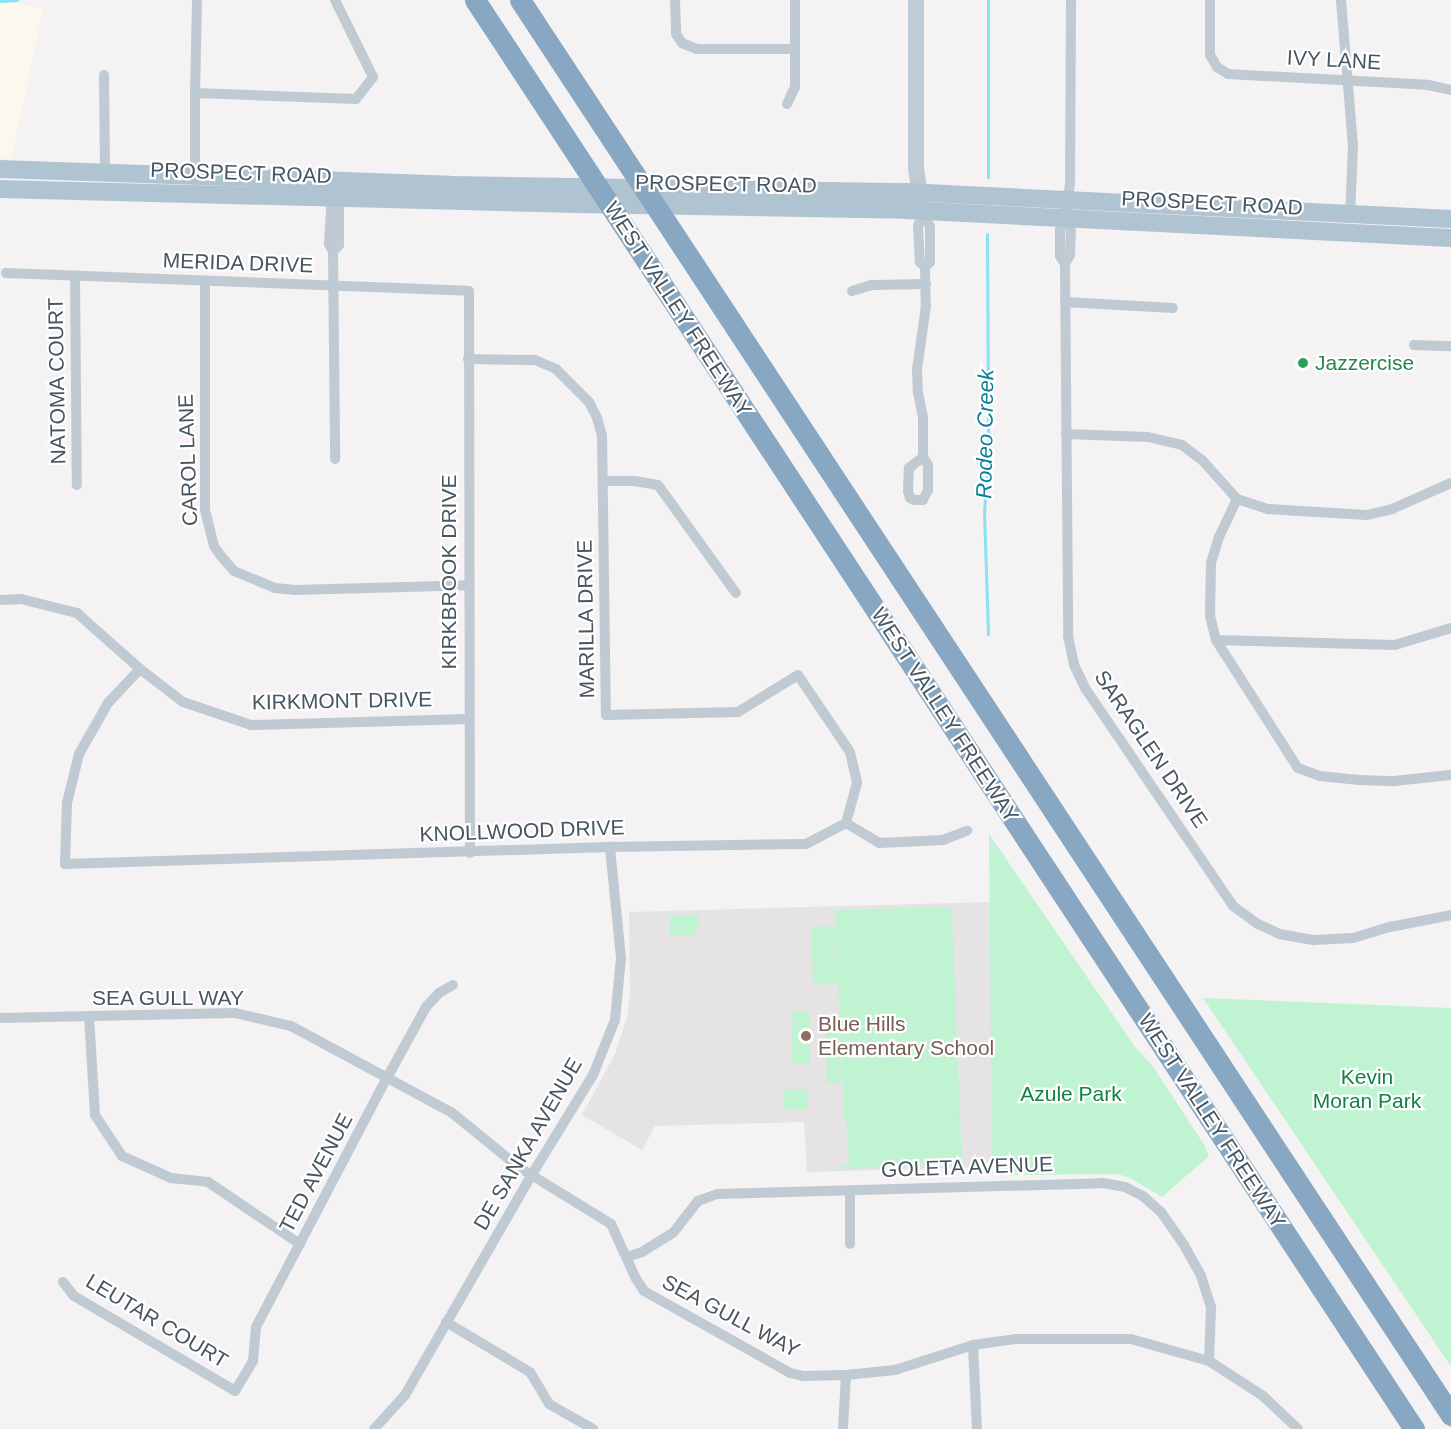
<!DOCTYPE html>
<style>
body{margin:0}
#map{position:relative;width:1451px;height:1429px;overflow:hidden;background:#f4f2f2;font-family:Arial,sans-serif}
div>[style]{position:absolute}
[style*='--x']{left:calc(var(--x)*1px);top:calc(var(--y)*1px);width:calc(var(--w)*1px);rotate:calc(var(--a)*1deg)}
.commercial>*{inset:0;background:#fdf8ed;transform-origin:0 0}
.education>*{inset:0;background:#e5e3e4}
.green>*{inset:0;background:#bff3d1;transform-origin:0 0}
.stream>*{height:3px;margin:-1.5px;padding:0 1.5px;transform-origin:1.5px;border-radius:1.5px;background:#8ae1f2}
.street>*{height:10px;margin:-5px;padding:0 5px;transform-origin:5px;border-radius:5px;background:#bfcad2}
.secondary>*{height:16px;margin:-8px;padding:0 8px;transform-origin:8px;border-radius:8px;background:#bfcbd6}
.primary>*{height:18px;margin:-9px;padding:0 9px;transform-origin:9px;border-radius:9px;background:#b0c3d1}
.highway>*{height:21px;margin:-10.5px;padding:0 10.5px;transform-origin:10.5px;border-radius:10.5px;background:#87a7c2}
.dots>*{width:16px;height:16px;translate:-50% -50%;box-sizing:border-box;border:3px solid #fff;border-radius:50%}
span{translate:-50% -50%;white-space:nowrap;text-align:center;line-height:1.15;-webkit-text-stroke:4.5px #fff;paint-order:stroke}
.street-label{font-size:21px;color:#485661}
.leisure-label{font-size:21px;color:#27864d}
.left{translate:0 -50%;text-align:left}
.education-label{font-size:21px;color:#785e54}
.park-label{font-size:21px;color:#128345}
.water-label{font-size:22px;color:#077f97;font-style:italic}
</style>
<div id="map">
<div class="commercial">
<div style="left:0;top:0;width:44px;height:153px;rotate:12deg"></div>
</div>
<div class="education">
<div style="clip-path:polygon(991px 902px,992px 1167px,807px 1172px,804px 1122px,655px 1126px,642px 1150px,582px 1115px,615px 1054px,627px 1018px,630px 993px,629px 912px)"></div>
</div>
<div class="green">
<div style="clip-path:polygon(989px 834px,1135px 1047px,1152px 1065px,1205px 1146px,1209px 1156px,1162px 1197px,1129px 1177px,1116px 1174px,1013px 1175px,992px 1167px)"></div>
<div style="clip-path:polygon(946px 907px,952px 911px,962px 1164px,839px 1169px,839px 1165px,849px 1165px,846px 1117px,844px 1117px,835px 910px)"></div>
<div style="clip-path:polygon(698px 915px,699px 928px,695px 929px,695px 935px,670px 936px,670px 916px)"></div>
<div style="left:835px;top:926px;width:58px;height:24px;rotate:88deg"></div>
<div style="clip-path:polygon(1203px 998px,1451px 1008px,1451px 1366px,1444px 1356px)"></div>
<div style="left:792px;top:1012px;width:18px;height:51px"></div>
<div style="left:825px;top:1023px;width:14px;height:29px"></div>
<div style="left:840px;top:1054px;width:29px;height:14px;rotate:88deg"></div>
<div style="left:808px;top:1089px;width:21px;height:24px;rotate:90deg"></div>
</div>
<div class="stream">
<div style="--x:0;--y:1;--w:17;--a:-3"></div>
<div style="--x:988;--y:177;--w:177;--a:-90"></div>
<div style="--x:987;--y:234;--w:220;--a:89.7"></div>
<div style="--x:988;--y:454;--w:58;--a:93.9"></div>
<div style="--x:984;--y:512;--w:122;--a:88.1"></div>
</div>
<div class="street">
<div style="--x:197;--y:0;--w:93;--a:91.2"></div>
<div style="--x:195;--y:93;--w:161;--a:2.1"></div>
<div style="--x:356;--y:99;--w:28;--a:-52"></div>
<div style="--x:373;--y:77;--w:86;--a:-116.3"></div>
<div style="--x:675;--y:0;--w:34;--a:88"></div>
<div style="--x:676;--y:34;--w:11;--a:56"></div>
<div style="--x:682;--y:43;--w:16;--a:22"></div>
<div style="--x:697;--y:49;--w:98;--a:0"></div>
<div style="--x:1071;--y:0;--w:182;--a:90.3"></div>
<div style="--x:1070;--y:182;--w:36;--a:96"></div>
<div style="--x:1066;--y:218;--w:13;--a:117"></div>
<div style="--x:1060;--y:230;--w:26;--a:90"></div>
<div style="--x:1060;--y:256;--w:9;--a:58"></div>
<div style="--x:1065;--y:264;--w:372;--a:89.5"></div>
<div style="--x:1068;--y:636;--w:30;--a:78"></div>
<div style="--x:1074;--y:665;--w:25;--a:64"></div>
<div style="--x:1085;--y:688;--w:263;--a:55.8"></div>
<div style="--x:1233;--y:906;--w:31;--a:36"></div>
<div style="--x:1258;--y:924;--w:23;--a:25"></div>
<div style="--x:1279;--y:934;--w:36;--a:10"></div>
<div style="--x:1314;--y:940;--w:39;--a:-3"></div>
<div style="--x:1353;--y:938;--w:39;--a:-17"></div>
<div style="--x:1390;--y:927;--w:62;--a:-11.1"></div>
<div style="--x:1210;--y:0;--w:55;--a:90"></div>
<div style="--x:1210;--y:55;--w:14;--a:60"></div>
<div style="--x:1217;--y:67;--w:13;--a:32"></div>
<div style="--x:1228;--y:74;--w:200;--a:3.1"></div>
<div style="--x:1428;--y:85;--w:24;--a:12"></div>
<div style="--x:1341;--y:0;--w:145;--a:85.3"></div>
<div style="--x:1353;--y:145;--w:73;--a:92.4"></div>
<div style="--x:104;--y:75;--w:97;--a:89.4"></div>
<div style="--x:787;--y:104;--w:19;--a:-65"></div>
<div style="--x:795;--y:87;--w:87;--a:-90"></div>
<div style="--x:195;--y:180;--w:87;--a:-90"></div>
<div style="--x:332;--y:193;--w:51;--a:93.4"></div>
<div style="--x:329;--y:244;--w:9;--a:63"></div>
<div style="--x:333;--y:252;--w:207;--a:89.4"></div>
<div style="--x:923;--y:211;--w:16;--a:108"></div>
<div style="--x:918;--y:226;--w:36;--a:87"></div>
<div style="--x:920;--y:262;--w:7;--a:45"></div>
<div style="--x:925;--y:267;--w:39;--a:89"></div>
<div style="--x:926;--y:306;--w:64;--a:98.1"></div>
<div style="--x:917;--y:369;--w:23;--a:88"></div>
<div style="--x:918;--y:392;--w:25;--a:79"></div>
<div style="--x:923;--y:417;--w:40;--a:90"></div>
<div style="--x:923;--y:457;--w:9;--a:58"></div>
<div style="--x:928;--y:465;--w:25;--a:90"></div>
<div style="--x:928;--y:490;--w:11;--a:117"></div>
<div style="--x:923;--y:500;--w:8;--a:180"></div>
<div style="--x:915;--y:500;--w:5;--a:-158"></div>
<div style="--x:910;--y:498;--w:7;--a:-106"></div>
<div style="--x:908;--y:491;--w:23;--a:-88"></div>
<div style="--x:909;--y:468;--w:18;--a:-38"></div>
<div style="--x:923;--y:211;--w:17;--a:66"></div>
<div style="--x:930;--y:227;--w:35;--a:90"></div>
<div style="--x:930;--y:262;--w:7;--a:135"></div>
<div style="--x:333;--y:252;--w:9;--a:-49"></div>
<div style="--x:339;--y:245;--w:51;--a:-90"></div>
<div style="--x:1065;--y:264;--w:10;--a:-61"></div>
<div style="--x:1070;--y:255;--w:24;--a:-88"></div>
<div style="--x:1071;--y:231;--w:14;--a:-111"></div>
<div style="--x:6;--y:273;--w:463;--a:2.2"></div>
<div style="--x:469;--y:291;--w:562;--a:89.9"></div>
<div style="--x:75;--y:276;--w:209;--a:89.5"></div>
<div style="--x:205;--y:282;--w:228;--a:90"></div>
<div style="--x:205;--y:510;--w:37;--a:76"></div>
<div style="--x:214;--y:546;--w:12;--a:55"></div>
<div style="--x:221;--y:556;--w:20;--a:49"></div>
<div style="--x:234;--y:571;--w:44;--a:22.5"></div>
<div style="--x:275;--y:588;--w:20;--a:6"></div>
<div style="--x:295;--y:590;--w:174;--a:-1.6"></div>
<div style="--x:852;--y:291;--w:21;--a:-17"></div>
<div style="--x:872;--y:285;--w:54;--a:-1.1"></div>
<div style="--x:1065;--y:302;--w:108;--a:3.2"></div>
<div style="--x:1414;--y:345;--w:37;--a:2"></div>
<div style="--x:468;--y:359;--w:67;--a:0.9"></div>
<div style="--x:535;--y:360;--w:23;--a:23"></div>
<div style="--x:556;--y:369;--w:47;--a:45"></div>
<div style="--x:589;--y:402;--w:18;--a:63"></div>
<div style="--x:597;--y:418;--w:18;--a:74"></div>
<div style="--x:602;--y:435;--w:280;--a:89.2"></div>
<div style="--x:606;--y:715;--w:132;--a:-1.3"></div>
<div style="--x:738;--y:712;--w:70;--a:-31.7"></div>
<div style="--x:798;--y:675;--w:93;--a:56"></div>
<div style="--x:850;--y:752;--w:32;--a:77"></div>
<div style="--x:857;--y:783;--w:41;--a:105.4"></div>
<div style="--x:1066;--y:434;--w:82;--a:2.1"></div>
<div style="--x:1148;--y:437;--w:35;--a:13"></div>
<div style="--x:1182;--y:445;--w:26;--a:37"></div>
<div style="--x:1203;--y:461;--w:51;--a:48.2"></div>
<div style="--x:1237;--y:499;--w:33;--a:18"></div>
<div style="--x:1268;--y:509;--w:99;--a:3.5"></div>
<div style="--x:1367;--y:515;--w:26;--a:-13"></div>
<div style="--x:1392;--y:509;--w:64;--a:-23.8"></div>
<div style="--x:603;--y:481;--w:32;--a:0"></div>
<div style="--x:635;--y:481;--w:23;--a:10"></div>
<div style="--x:658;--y:485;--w:133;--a:54.2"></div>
<div style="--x:1237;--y:499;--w:42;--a:115.3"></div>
<div style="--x:1219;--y:537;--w:27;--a:107"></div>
<div style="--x:1211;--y:563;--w:53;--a:91.1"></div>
<div style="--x:1210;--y:616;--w:25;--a:76"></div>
<div style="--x:1216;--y:640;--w:152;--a:57.4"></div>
<div style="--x:1298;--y:768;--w:23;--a:20"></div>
<div style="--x:1320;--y:776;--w:39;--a:6"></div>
<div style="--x:1359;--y:780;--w:35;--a:2"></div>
<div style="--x:1394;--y:781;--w:57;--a:-6"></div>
<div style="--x:0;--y:600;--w:21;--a:-3"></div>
<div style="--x:21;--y:599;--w:58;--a:14"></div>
<div style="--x:77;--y:613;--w:84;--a:41.6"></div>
<div style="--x:140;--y:669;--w:54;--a:37.5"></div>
<div style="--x:183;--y:702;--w:72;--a:18.7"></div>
<div style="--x:251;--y:725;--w:218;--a:-1.6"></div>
<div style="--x:1216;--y:640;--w:179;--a:1.6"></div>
<div style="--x:1395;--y:645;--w:59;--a:-16.9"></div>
<div style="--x:140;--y:669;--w:47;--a:133.3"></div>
<div style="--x:108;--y:703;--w:59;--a:119.6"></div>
<div style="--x:79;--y:754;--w:50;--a:103.8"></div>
<div style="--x:67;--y:803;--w:61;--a:91.9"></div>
<div style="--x:65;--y:864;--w:545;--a:-1.79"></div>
<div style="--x:610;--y:847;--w:196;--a:-0.9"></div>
<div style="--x:806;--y:844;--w:45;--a:-27.7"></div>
<div style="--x:846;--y:823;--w:39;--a:31"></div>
<div style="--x:879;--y:843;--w:64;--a:-2.7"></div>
<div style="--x:943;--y:840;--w:26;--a:-21"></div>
<div style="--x:89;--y:1016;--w:99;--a:86.5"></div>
<div style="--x:95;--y:1115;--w:49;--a:56.6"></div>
<div style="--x:122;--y:1156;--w:54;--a:24.2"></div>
<div style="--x:171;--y:1178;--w:37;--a:6"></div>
<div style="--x:208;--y:1182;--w:111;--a:34"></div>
<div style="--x:0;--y:1018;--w:235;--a:-1.2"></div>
<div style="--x:235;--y:1013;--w:57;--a:13.1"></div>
<div style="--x:291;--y:1026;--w:182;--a:28.3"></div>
<div style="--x:451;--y:1112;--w:89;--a:39.1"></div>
<div style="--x:520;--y:1168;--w:107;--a:31.6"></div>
<div style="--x:611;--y:1224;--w:58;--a:65.6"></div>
<div style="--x:635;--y:1277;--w:17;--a:57"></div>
<div style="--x:644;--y:1291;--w:167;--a:29.3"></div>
<div style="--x:790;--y:1373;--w:13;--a:13"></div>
<div style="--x:803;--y:1376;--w:43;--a:-1.3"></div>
<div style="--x:846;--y:1375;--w:49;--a:-5.8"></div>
<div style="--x:895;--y:1370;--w:82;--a:-17.8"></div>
<div style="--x:973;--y:1345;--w:42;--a:-8.1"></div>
<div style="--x:1015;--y:1339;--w:116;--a:0"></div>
<div style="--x:1131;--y:1339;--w:81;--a:15.8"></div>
<div style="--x:1209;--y:1361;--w:64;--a:32.9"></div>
<div style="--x:1263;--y:1396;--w:48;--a:43.3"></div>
<div style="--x:850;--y:1244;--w:54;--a:-90"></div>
<div style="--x:627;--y:1257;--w:16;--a:-18"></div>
<div style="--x:642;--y:1252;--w:36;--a:-32"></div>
<div style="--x:673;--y:1233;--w:41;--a:-52"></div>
<div style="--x:698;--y:1201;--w:20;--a:-20"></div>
<div style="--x:717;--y:1194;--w:386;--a:-1.6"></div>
<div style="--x:1103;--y:1183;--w:22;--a:10"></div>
<div style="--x:1125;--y:1187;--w:20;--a:27"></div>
<div style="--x:1143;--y:1196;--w:24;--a:42"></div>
<div style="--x:1161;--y:1212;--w:40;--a:55.1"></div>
<div style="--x:1184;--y:1245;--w:35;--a:61"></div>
<div style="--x:1201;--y:1276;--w:33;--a:72"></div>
<div style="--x:1211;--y:1307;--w:54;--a:92.1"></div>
<div style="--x:63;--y:1282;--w:18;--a:52"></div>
<div style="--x:74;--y:1296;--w:187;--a:30.5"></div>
<div style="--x:235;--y:1391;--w:35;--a:-59"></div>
<div style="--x:253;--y:1361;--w:34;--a:-85"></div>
<div style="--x:256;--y:1327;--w:281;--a:-62.3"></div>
<div style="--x:387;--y:1078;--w:81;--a:-61.2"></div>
<div style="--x:426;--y:1007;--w:19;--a:-47"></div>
<div style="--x:439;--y:993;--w:16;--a:-30"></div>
<div style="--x:446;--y:1322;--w:98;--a:30.8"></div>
<div style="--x:530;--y:1372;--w:37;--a:59"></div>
<div style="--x:549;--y:1404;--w:51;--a:29.6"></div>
<div style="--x:973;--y:1345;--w:84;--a:87.3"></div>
<div style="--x:374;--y:1429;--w:46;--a:-47.6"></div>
<div style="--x:405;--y:1395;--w:253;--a:-60.1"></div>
<div style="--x:531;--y:1176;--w:119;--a:-58.5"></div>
<div style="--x:593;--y:1075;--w:59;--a:-68.2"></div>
<div style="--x:615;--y:1020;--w:62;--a:-84.5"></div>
<div style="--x:621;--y:958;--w:112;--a:-95.7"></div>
<div style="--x:843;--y:1429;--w:54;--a:-86.8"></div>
</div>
<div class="secondary">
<div style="--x:916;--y:0;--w:169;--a:90"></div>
<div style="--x:916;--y:169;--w:37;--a:81"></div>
</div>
<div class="primary">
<div style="--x:0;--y:169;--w:450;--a:2"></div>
<div style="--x:450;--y:185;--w:456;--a:0.9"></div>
<div style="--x:906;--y:192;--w:546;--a:2.84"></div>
<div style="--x:0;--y:189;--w:577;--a:1.49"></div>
<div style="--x:577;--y:204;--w:328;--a:1"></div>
<div style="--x:905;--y:210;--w:547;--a:2.94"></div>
</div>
<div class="highway">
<div style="--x:475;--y:0;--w:1710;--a:56.69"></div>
<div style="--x:520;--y:0;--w:1694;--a:56.66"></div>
</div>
<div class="dots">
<div style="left:1303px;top:363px;background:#2e9e5b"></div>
<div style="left:806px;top:1036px;background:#8d6e63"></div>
</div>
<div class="street-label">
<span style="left:1334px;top:60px;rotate:3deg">IVY LANE</span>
<span style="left:241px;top:173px;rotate:2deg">PROSPECT ROAD</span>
<span style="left:726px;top:184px;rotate:1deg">PROSPECT ROAD</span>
<span style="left:1212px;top:203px;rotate:3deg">PROSPECT ROAD</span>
<span style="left:238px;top:263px;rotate:2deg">MERIDA DRIVE</span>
<span style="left:678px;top:309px;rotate:57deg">WEST VALLEY FREEWAY</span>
<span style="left:57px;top:381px;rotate:-91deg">NATOMA COURT</span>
<span style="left:188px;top:460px;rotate:-92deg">CAROL LANE</span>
<span style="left:449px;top:572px;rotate:-90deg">KIRKBROOK DRIVE</span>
<span style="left:586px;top:619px;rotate:-91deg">MARILLA DRIVE</span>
<span style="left:342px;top:701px;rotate:-1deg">KIRKMONT DRIVE</span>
<span style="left:945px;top:715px;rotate:57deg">WEST VALLEY FREEWAY</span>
<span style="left:1151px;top:749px;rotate:56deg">SARAGLEN DRIVE</span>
<span style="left:522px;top:831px;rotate:-2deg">KNOLLWOOD DRIVE</span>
<span style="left:168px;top:998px">SEA GULL WAY</span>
<span style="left:1212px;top:1121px;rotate:57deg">WEST VALLEY FREEWAY</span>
<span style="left:528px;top:1144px;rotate:-60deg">DE SANKA AVENUE</span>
<span style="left:967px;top:1167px;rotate:-2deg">GOLETA AVENUE</span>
<span style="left:316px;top:1173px;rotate:-62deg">TED AVENUE</span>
<span style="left:731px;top:1316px;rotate:28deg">SEA GULL WAY</span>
<span style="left:157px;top:1321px;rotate:31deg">LEUTAR COURT</span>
</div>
<div class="leisure-label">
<span class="left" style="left:1315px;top:363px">Jazzercise</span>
</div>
<div class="education-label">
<span class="left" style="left:818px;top:1036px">Blue Hills<br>Elementary School</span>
</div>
<div class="park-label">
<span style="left:1367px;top:1089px">Kevin<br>Moran Park</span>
<span style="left:1071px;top:1094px">Azule Park</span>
</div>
<div class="water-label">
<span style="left:985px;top:434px;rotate:-89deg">Rodeo Creek</span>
</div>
</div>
